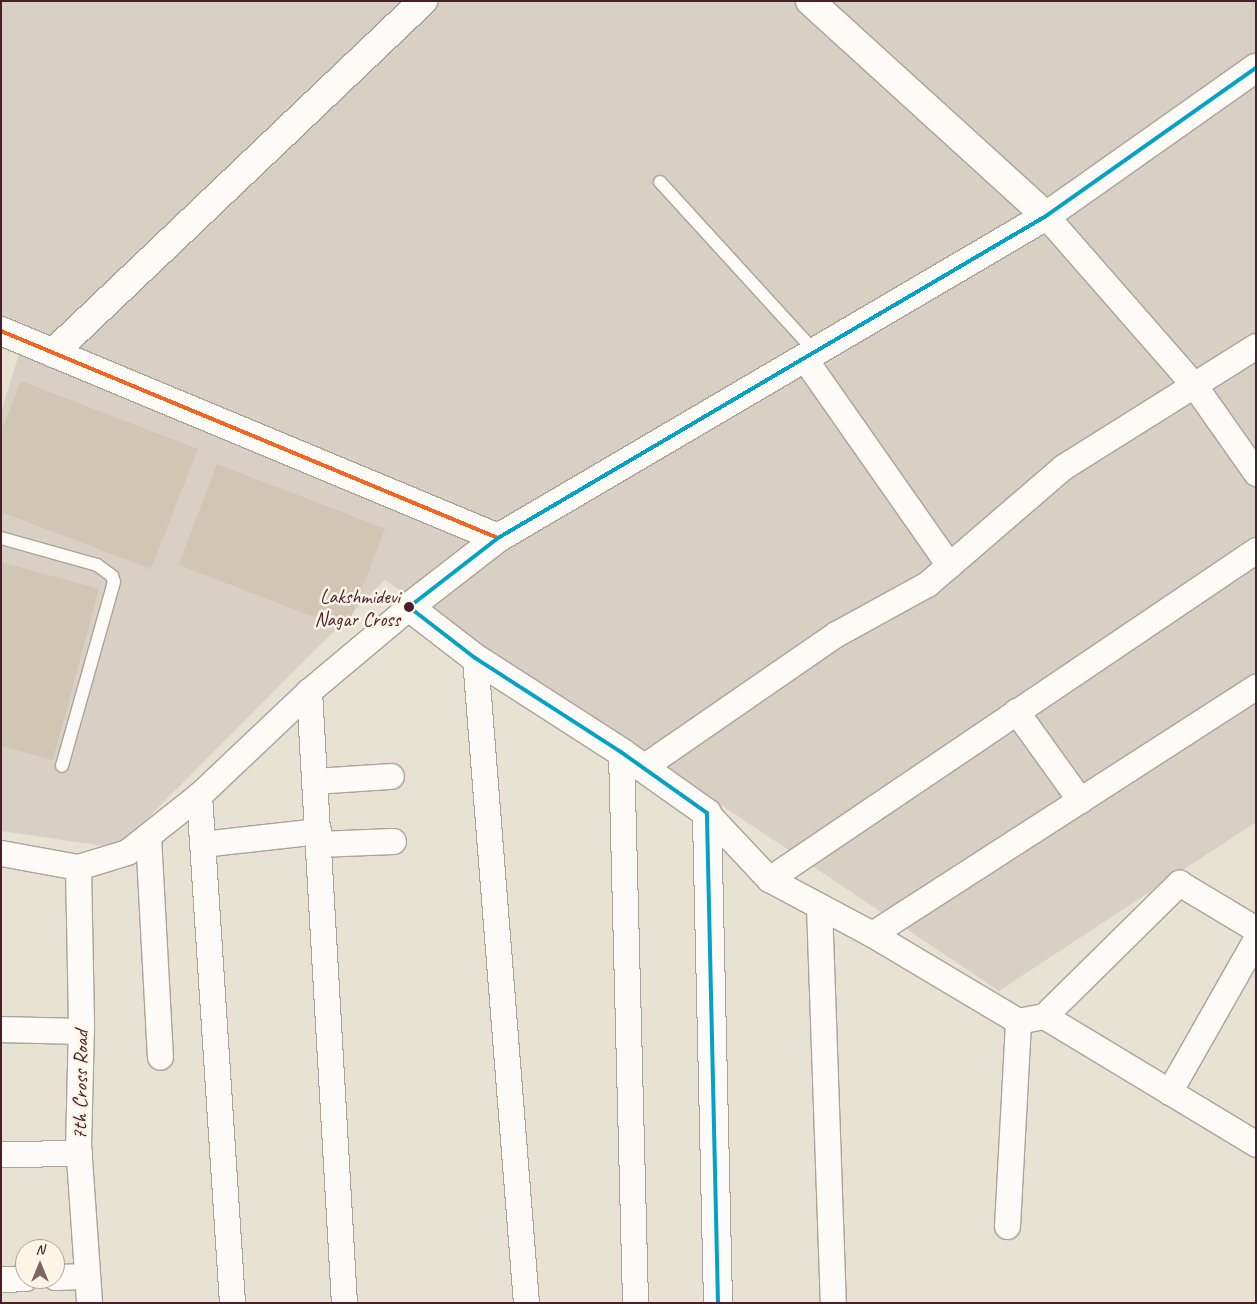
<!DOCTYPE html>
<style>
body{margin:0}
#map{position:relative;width:1257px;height:1304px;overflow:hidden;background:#e8e2d2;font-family:Caveat,sans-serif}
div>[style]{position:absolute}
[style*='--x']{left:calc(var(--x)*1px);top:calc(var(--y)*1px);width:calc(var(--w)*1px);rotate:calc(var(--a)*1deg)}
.industrial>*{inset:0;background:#d9d0c4}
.building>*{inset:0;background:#d1c6b4;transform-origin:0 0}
.roads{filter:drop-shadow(1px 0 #aba29a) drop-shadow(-1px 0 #aba29a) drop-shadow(0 1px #aba29a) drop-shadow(0 -1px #aba29a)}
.service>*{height:12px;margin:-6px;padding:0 6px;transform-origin:6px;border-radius:6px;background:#fcfbf8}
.minor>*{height:25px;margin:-12.5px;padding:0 12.5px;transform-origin:12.5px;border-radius:12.5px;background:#fcfbf8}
.tertiary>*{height:28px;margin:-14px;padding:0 14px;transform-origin:14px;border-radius:14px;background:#fcfbf8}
.bus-1>*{height:4px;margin:-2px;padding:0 2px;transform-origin:2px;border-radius:2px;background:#f26522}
.bus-2>*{height:4px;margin:-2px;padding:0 2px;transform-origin:2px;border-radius:2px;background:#04a2c6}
.dots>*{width:14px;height:14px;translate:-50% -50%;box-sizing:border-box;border:2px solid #fcf5e5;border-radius:50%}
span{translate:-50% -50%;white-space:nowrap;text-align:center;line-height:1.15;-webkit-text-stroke:5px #fcf5e5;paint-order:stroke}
.bus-label{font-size:20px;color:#4a1f2b}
.right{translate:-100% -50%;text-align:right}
.street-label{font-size:21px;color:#4a1f2b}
.frame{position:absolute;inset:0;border:2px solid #4a1f2b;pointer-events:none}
.north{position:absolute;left:15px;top:1239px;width:50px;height:50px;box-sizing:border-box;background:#fcf5e5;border:1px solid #b59f9b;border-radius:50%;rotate:0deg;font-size:14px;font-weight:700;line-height:20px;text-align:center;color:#4a1f2b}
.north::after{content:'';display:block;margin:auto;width:18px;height:22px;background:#816365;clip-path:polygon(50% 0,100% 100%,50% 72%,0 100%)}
</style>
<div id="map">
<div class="industrial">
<div style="clip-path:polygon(1px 1px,1256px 1px,1256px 822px,999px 991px,385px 580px,118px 848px,1px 831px,1px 412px,28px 325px,1px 314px)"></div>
</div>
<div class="building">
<div style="clip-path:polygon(21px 381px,198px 449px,151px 569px,1px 512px,1px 431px)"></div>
<div style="left:217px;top:464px;width:180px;height:108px;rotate:21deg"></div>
<div style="clip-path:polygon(1px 562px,99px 589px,53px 760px,1px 746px)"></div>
</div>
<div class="roads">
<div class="service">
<div style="--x:660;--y:182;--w:230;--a:47.6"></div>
<div style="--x:1;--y:538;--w:100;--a:15.7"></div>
<div style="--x:97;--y:565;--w:19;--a:36"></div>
<div style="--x:112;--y:576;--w:6;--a:72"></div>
<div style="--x:114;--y:582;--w:191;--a:105.8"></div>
</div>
<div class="minor">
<div style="--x:1046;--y:216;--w:225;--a:48.8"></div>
<div style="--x:1194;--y:385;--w:108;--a:54.8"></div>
<div style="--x:804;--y:358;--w:253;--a:55"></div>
<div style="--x:475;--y:658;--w:647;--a:85.48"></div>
<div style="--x:309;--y:691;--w:613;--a:86.73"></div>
<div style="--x:1016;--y:711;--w:110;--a:54.3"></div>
<div style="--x:621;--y:752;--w:551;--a:88.54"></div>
<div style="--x:643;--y:767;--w:234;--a:-34.6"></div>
<div style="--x:836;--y:634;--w:104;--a:-28.8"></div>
<div style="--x:927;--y:584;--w:179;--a:-40.7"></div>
<div style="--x:1063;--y:467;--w:228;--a:-32.1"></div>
<div style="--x:315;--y:781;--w:76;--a:-3.8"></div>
<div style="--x:199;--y:795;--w:509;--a:86.28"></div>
<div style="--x:707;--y:813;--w:91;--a:46.8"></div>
<div style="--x:769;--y:879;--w:117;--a:28.1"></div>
<div style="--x:872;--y:934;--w:170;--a:30.8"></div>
<div style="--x:1018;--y:1021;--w:26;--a:-11"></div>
<div style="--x:1044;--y:1016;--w:248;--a:31.1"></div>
<div style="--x:148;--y:836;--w:221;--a:86.9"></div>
<div style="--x:202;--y:844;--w:117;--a:-6.4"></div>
<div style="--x:318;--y:844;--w:75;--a:-2.3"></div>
<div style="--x:1;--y:853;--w:78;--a:10.3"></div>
<div style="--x:78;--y:867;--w:51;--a:-17"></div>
<div style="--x:127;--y:852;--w:92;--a:-38.4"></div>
<div style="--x:199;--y:795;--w:151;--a:-43.4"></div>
<div style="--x:309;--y:691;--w:131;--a:-40"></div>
<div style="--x:78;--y:867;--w:158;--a:88.9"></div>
<div style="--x:81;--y:1025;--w:119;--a:91.4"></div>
<div style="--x:78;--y:1144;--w:159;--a:86"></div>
<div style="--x:769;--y:879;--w:588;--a:-34.04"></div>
<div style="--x:819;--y:906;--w:397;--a:88"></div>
<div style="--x:872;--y:934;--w:457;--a:-32.8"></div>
<div style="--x:1044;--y:1016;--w:190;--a:-44.6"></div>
<div style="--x:1179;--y:883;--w:90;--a:30.9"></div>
<div style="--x:1;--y:1029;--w:80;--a:1.4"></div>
<div style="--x:1169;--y:1092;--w:176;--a:-60.4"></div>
<div style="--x:1;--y:1154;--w:78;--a:-0.7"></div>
<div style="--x:1007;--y:1226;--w:205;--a:-86.9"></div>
<div style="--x:55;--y:1277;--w:32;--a:-2"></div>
<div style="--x:1;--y:1279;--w:24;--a:-2"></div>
</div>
<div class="tertiary">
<div style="--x:810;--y:1;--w:319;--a:42.3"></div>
<div style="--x:1;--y:331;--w:538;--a:22.61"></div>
<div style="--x:53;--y:353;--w:511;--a:-43.57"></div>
<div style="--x:718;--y:1303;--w:490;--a:-91.3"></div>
<div style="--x:707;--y:813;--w:105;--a:-144.7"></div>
<div style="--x:621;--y:752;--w:174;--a:-147.2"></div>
<div style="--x:475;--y:658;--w:83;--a:-142.3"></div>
<div style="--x:409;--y:607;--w:113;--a:-37.8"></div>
<div style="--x:498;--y:538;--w:636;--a:-30.44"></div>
<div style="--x:1046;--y:216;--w:257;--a:-35.2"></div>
</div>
</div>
<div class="bus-1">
<div style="--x:1;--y:331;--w:538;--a:22.61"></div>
</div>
<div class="bus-2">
<div style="--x:718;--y:1303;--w:490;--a:-91.3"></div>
<div style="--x:707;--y:813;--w:105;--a:-144.7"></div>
<div style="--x:621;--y:752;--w:174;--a:-147.2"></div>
<div style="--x:475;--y:658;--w:83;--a:-142.3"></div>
<div style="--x:409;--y:607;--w:113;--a:-37.8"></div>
<div style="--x:498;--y:538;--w:636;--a:-30.44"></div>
<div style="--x:1046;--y:216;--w:257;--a:-35.2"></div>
</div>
<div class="dots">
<div style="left:409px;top:607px;background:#4a1f2b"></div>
</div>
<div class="bus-label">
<span class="right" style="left:400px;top:608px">Lakshmidevi<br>Nagar Cross</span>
</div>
<div class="street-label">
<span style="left:80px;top:1085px;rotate:-89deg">7th Cross Road</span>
</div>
<div class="frame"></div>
<div class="north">N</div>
</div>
